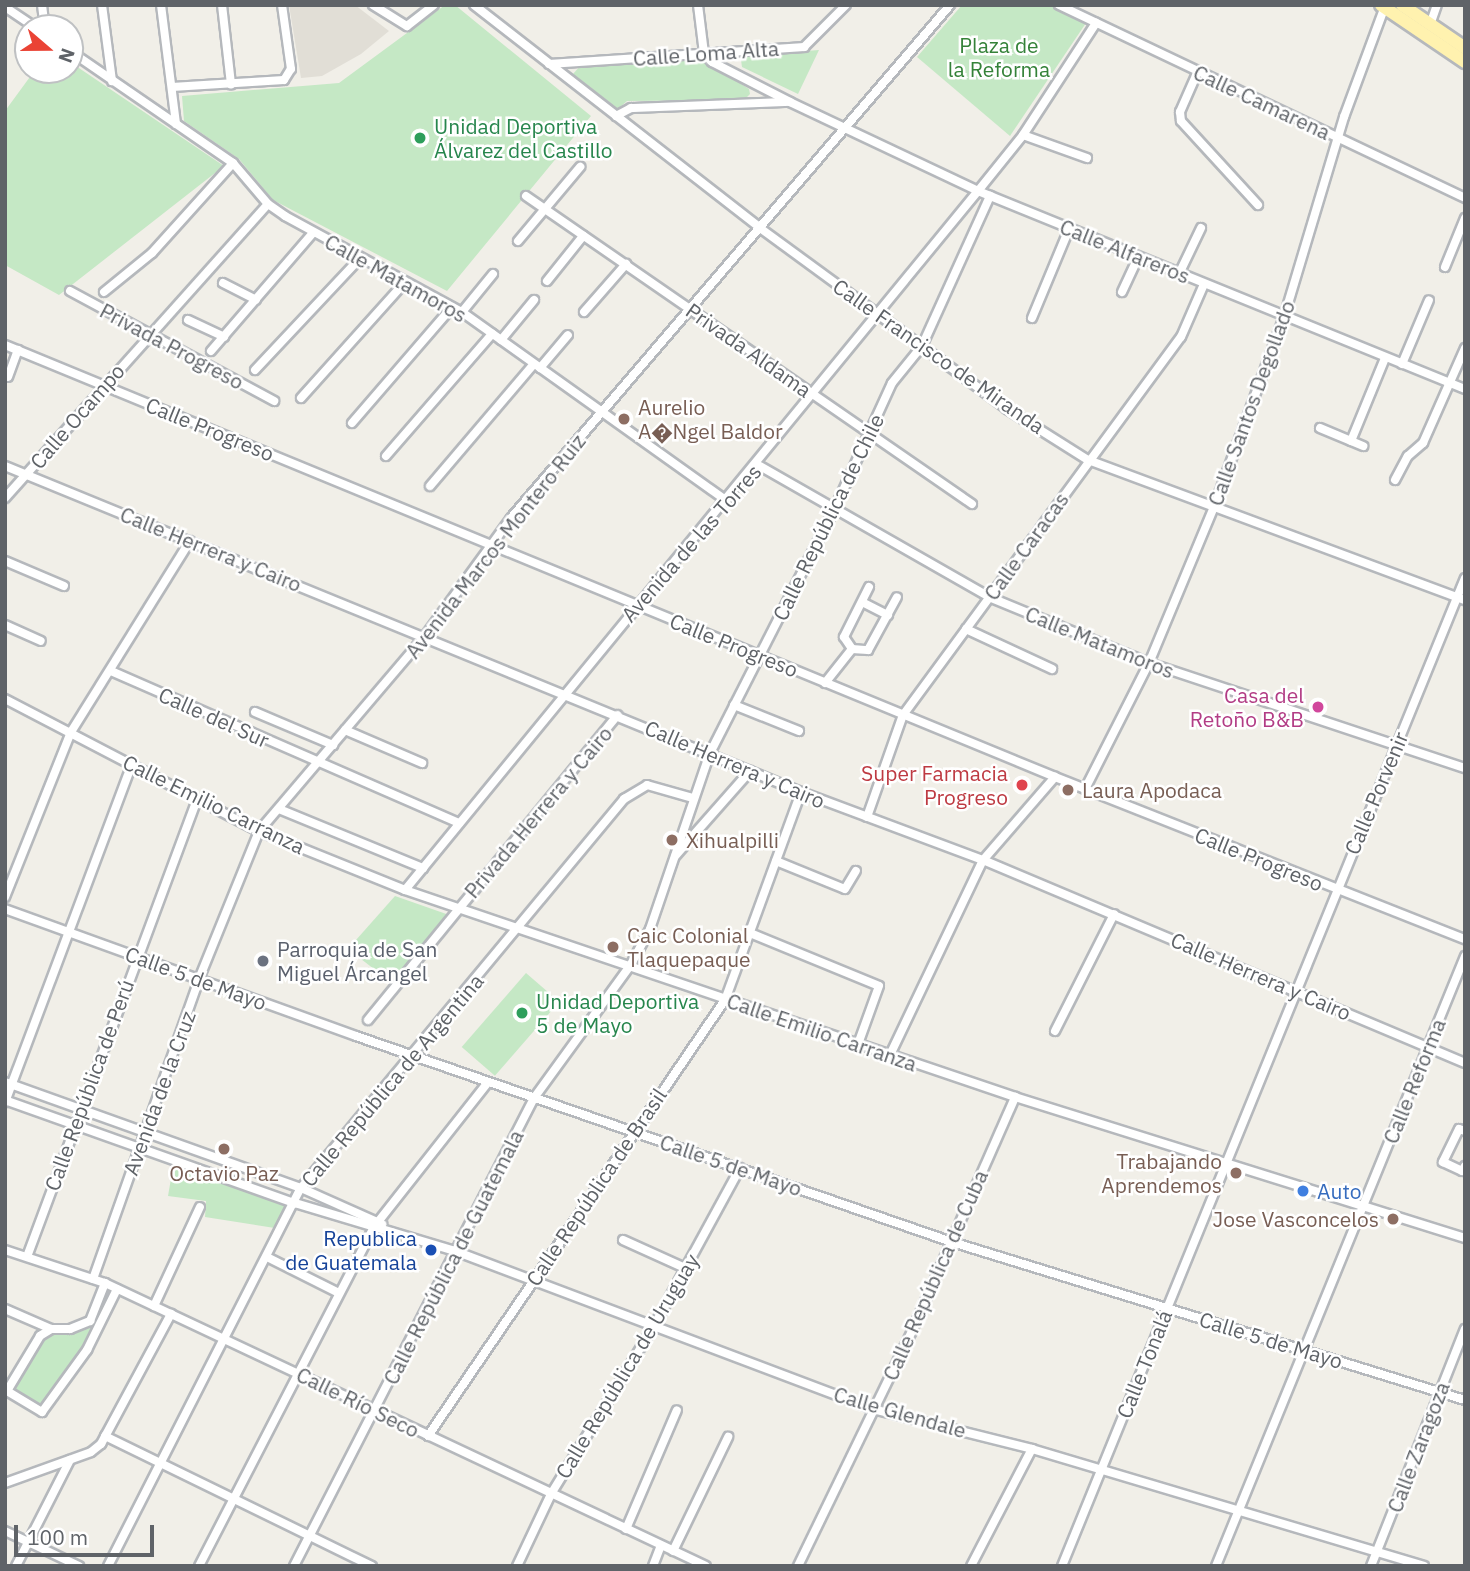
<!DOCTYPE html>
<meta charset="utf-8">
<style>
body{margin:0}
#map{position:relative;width:1470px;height:1571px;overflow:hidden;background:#f1efe8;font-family:"IBM Plex Sans",sans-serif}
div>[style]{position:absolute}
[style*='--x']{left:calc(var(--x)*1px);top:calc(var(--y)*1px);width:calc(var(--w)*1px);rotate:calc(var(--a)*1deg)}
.education>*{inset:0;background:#e1ded6}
.green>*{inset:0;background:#c5e8c5;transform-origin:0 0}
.roads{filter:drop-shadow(2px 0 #b5b8bc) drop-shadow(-2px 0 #b5b8bc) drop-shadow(0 2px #b5b8bc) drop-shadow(0 -2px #b5b8bc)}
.street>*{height:8px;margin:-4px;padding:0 4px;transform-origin:4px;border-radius:4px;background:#fff}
.primary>*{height:12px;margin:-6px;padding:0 6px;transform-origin:6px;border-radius:6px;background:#fff2af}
.dots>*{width:19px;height:19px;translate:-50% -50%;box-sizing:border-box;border:4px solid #fff;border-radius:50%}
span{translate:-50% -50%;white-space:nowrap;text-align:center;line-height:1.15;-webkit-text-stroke:5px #fff;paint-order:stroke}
.park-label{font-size:21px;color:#348238}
.street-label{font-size:21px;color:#5f6368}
.leisure-label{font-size:21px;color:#27864d}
.left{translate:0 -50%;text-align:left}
.education-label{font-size:21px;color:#785e54}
.right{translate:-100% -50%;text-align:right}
.hotel-label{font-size:21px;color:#b23c85}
.health-label{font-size:21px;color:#be3a42}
.worship-label{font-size:21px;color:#5b616d}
.shop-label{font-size:21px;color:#366cbe}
.transit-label{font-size:21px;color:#164399}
.frame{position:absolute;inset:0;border:7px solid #5f6368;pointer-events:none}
.north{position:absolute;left:14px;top:14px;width:70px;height:70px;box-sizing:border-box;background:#fff;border:2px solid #bfc1c3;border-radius:50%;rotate:110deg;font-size:19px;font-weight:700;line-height:28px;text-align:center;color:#5f6368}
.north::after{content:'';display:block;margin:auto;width:24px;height:32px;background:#ea4335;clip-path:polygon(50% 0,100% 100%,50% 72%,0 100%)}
.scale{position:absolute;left:14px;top:1525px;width:140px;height:32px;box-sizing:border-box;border:4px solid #5f6368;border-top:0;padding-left:9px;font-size:21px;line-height:24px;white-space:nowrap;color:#5f6368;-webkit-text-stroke:5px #fff;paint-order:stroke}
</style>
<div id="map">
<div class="education">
<div style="clip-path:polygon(289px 5px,355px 5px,389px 31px,361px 54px,322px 76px,301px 78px)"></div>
</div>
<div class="green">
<div style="clip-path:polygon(445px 5px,455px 5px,591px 116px,447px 291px,273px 200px,239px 159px,184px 121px,182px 96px,339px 83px)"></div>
<div style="clip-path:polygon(962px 5px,1049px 5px,1086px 23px,1010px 136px,917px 57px)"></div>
<div style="clip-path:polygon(819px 50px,798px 94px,742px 67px,741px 60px,745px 56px)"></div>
<div style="clip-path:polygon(701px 58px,749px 89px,750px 94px,744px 100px,627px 101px,618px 109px,573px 74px,581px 65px)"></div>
<div style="clip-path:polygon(70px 62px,224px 166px,59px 295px,5px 265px,5px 111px,35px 70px,70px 70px)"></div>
<div style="clip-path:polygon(395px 896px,452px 916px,396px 986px,348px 949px)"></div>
<div style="left:526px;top:973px;width:44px;height:98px;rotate:41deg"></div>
<div style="clip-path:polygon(174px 1161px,293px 1204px,281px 1229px,205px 1217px,206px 1201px,168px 1196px)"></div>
<div style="clip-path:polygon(108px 1285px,115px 1289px,87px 1350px,47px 1410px,7px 1391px,40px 1336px,51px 1329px,83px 1326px)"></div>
</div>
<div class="roads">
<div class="street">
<div style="--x:42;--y:5;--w:23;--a:83"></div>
<div style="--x:102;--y:5;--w:77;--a:82.5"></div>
<div style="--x:161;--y:5;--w:120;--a:82.8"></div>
<div style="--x:222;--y:5;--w:80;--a:83.5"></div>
<div style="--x:373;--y:5;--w:40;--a:32"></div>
<div style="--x:407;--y:26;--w:34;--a:-38"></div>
<div style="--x:474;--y:5;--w:363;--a:37.9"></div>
<div style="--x:760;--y:228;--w:306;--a:36.2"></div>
<div style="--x:1007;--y:409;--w:96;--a:32.2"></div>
<div style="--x:1088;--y:460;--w:402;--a:20.4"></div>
<div style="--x:698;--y:5;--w:48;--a:82.9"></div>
<div style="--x:704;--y:53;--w:12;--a:48"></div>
<div style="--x:712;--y:62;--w:88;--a:27.1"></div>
<div style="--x:790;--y:102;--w:208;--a:25.3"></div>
<div style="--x:978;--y:191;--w:526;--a:22.13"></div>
<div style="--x:1059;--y:5;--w:450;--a:25.4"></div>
<div style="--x:5;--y:7;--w:37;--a:34"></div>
<div style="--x:1430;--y:25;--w:21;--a:-71"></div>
<div style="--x:70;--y:51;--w:198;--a:34.5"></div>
<div style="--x:233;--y:163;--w:54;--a:49.5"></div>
<div style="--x:268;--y:204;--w:21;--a:35"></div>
<div style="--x:285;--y:216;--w:201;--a:28.5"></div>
<div style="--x:462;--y:312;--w:325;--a:35.5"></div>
<div style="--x:549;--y:64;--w:256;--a:-3.8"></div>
<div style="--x:804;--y:47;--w:59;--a:-45"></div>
<div style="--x:1198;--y:71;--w:45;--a:113.7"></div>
<div style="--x:1180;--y:112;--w:9;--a:84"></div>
<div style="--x:1181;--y:121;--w:114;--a:47.5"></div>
<div style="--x:172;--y:87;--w:112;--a:-3.6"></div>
<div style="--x:284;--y:80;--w:13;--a:-58"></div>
<div style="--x:291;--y:69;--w:65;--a:-98"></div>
<div style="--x:616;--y:116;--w:17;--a:-28"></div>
<div style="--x:631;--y:108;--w:156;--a:-2.2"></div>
<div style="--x:1023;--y:135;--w:68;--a:19.8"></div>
<div style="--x:526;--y:196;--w:542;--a:34.63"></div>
<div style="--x:518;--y:241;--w:97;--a:-50"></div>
<div style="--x:1445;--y:267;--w:53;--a:-67.8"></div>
<div style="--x:1179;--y:274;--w:51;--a:-64.4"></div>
<div style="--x:547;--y:281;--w:58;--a:-51.3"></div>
<div style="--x:223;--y:283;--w:37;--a:27"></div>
<div style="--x:70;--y:291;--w:232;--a:28.3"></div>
<div style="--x:104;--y:292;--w:62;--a:-39.1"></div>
<div style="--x:152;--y:253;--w:121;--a:-48"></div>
<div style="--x:1122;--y:292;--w:38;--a:-65"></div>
<div style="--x:462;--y:312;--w:49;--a:-50.8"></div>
<div style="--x:584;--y:312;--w:64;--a:-48.8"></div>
<div style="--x:1032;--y:318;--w:96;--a:-67.4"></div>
<div style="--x:188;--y:320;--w:40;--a:25"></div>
<div style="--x:501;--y:340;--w:52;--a:-50.5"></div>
<div style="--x:5;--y:345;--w:1135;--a:22.36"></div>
<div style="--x:1055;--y:777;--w:441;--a:21.6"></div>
<div style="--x:211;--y:351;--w:156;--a:-49.2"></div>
<div style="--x:1402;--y:364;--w:69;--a:-67.1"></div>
<div style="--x:540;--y:368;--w:43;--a:-49.7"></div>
<div style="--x:255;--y:370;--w:154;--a:-46.8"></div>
<div style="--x:8;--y:377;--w:29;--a:-70"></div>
<div style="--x:301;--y:398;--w:156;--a:-48.1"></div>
<div style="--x:352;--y:423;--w:153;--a:-49.2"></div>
<div style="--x:1320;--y:428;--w:47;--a:22.7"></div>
<div style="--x:1351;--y:441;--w:90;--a:-67.7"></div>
<div style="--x:386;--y:456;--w:162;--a:-49"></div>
<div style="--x:758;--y:465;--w:266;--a:29.7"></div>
<div style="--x:989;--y:597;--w:173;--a:22.4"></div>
<div style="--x:1149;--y:663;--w:333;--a:18.4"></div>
<div style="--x:5;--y:466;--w:860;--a:22.27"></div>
<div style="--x:801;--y:792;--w:194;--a:20.5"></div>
<div style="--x:983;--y:860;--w:523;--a:22.84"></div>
<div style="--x:1395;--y:480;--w:27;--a:-62"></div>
<div style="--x:1408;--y:456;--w:20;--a:-41"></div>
<div style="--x:1423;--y:443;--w:104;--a:-66.1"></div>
<div style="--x:430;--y:486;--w:160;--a:-49.6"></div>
<div style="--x:5;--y:498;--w:394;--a:-48.2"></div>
<div style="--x:5;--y:561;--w:64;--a:23"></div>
<div style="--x:869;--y:587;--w:56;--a:116.6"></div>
<div style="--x:844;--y:637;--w:14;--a:56"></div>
<div style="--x:852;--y:649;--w:16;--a:4"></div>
<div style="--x:868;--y:650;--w:60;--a:-61.3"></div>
<div style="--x:864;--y:603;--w:27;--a:27"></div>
<div style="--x:5;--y:625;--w:39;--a:24"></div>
<div style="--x:966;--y:629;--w:95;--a:24.9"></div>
<div style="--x:111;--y:671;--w:380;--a:23.6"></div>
<div style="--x:825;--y:683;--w:43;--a:-51.5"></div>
<div style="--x:5;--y:699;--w:286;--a:27.5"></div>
<div style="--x:259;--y:831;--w:157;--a:22"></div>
<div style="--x:405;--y:890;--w:644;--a:18.74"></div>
<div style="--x:1015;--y:1097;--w:472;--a:17.4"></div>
<div style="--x:734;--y:705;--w:70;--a:21.8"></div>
<div style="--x:255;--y:712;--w:85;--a:22.9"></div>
<div style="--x:345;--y:730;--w:84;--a:23.2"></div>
<div style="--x:1085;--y:789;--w:141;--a:-63.1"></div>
<div style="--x:1149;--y:663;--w:169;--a:-67.4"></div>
<div style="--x:1214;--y:507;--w:202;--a:-69.8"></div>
<div style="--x:1284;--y:317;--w:209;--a:-73.3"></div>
<div style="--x:1344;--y:117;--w:118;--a:-69.7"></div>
<div style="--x:279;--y:809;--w:156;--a:22.3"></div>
<div style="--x:867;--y:817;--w:108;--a:-70.6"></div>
<div style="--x:903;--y:715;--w:469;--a:-53.7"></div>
<div style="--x:1181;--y:337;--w:58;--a:-66.5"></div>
<div style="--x:676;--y:855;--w:112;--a:-48.6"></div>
<div style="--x:776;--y:861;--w:74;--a:22.1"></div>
<div style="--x:845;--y:889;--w:21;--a:-59"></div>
<div style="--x:405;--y:890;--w:904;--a:-50.66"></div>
<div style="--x:978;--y:191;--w:72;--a:-51.2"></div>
<div style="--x:1023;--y:135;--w:134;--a:-56.9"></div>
<div style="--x:5;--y:897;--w:178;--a:-68.2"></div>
<div style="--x:71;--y:732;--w:225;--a:-58.1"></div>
<div style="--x:5;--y:909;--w:373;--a:19.9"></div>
<div style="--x:356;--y:1036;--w:631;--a:19.07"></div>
<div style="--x:952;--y:1242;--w:537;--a:17.12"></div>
<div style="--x:750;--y:933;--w:139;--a:22.3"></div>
<div style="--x:879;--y:986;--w:62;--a:109.9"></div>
<div style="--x:368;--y:1020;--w:394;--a:-50.7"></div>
<div style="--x:1055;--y:1031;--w:131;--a:-63.2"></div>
<div style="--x:890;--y:1055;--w:216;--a:-64.5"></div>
<div style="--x:983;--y:860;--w:110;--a:-49.1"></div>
<div style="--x:5;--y:1082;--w:314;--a:19.7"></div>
<div style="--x:301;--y:1188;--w:89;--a:24"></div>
<div style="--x:5;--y:1100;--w:308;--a:19.6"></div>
<div style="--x:295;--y:1203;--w:167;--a:16.7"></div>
<div style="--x:455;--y:1251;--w:447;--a:20.7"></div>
<div style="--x:873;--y:1409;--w:164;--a:14.1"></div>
<div style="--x:1032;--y:1449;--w:409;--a:16.6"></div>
<div style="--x:5;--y:1102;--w:360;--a:-69.4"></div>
<div style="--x:1465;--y:1131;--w:6;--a:-162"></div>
<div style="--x:1459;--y:1129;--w:37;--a:116"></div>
<div style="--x:1443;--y:1162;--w:21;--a:25"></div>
<div style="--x:1462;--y:1171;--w:6;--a:-59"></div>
<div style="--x:623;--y:1240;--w:68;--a:24.3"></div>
<div style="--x:5;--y:1250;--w:105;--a:18.3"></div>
<div style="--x:105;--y:1283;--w:664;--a:25.21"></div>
<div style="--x:28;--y:1254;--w:485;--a:-69.6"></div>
<div style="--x:267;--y:1257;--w:80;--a:26.6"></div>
<div style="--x:93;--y:1279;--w:318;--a:-70.5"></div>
<div style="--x:199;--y:979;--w:160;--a:-67.9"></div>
<div style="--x:259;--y:831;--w:256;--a:-49.6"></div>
<div style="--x:425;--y:636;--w:146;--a:-53.9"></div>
<div style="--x:511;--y:518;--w:675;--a:-49.44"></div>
<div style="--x:154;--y:1306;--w:109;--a:-65.1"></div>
<div style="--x:5;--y:1309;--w:50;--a:23.5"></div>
<div style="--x:51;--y:1329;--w:19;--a:0"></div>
<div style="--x:70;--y:1329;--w:22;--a:-22"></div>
<div style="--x:90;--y:1321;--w:41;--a:-68.5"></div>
<div style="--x:51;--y:1329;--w:13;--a:148"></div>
<div style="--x:40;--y:1336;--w:64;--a:121"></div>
<div style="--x:7;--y:1391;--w:41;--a:31"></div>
<div style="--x:42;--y:1412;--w:77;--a:-54"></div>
<div style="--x:87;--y:1350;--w:68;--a:-63.8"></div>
<div style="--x:105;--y:1436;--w:297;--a:26"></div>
<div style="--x:428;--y:1436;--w:528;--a:-55.74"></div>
<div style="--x:725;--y:1000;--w:221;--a:-69.9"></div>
<div style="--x:5;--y:1483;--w:91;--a:-19.8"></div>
<div style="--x:91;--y:1452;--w:13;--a:-39"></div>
<div style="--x:101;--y:1444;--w:148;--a:-61.7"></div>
<div style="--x:626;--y:1529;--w:129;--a:-66.8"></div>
<div style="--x:5;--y:1531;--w:82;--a:25.3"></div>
<div style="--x:673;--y:1551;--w:127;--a:-64.2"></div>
<div style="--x:16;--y:1566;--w:119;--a:-63"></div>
<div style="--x:108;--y:1566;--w:424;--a:-63"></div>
<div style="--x:301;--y:1188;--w:506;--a:-50.3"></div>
<div style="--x:624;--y:799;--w:27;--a:-31"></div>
<div style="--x:647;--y:785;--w:48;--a:15.8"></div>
<div style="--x:199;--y:1566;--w:382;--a:-62.7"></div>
<div style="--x:374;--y:1227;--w:184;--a:-51.8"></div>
<div style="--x:294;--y:1566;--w:526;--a:-62.85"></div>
<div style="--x:534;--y:1098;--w:163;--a:-54"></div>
<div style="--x:630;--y:966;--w:42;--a:-61.6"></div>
<div style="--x:650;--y:929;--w:186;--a:-71.2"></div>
<div style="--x:710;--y:753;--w:275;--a:-63"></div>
<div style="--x:835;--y:508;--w:137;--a:-65.5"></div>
<div style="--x:892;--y:383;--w:48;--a:-51"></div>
<div style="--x:922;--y:346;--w:165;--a:-65.6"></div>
<div style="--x:517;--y:1566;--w:80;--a:-64.7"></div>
<div style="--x:551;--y:1494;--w:197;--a:-58.5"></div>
<div style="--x:654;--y:1326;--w:180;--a:-61.4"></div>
<div style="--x:653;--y:1566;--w:22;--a:-69"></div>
<div style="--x:798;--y:1566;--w:261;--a:-64.1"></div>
<div style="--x:912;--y:1331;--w:256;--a:-66.2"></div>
<div style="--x:971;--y:1566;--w:132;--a:-62.5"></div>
<div style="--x:1062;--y:1566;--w:1067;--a:-67.81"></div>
<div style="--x:1216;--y:1566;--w:659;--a:-67.79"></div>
<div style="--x:1371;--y:1566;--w:255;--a:-68.4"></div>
</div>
<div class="primary">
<div style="--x:1381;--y:5;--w:102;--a:34.2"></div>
<div style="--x:1402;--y:5;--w:76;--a:34.3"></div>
</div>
</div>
<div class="dots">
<div style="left:420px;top:138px;background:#2e9e5b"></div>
<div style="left:624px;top:419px;background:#8d6e63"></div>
<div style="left:1318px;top:707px;background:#d1479c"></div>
<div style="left:1022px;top:785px;background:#e0444e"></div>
<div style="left:1068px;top:790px;background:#8d6e63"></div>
<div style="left:672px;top:840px;background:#8d6e63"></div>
<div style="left:613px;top:947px;background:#8d6e63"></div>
<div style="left:263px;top:961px;background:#6b7280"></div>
<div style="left:522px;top:1013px;background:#2e9e5b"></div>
<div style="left:224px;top:1149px;background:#8d6e63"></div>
<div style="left:1236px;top:1173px;background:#8d6e63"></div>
<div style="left:1303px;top:1191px;background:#3f7fe0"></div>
<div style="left:1393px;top:1219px;background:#8d6e63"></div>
<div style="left:431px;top:1250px;background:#1a4fb4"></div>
</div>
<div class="park-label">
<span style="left:999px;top:57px">Plaza de<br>la Reforma</span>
</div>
<div class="street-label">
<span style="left:706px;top:53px;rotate:-4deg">Calle Loma Alta</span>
<span style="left:1262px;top:102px;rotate:25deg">Calle Camarena</span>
<span style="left:1125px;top:251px;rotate:22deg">Calle Alfareros</span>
<span style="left:396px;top:278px;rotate:29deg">Calle Matamoros</span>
<span style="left:172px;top:346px;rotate:28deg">Privada Progreso</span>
<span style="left:749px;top:350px;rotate:35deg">Privada Aldama</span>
<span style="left:939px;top:356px;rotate:35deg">Calle Francisco de Miranda</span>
<span style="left:1251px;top:403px;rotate:-70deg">Calle Santos Degollado</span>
<span style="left:77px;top:416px;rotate:-49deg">Calle Ocampo</span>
<span style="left:210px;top:429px;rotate:22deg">Calle Progreso</span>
<span style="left:828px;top:517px;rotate:-64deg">Calle República de Chile</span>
<span style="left:691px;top:543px;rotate:-49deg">Avenida de las Torres</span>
<span style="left:495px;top:546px;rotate:-52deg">Avenida Marcos Montero Ruiz</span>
<span style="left:1026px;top:546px;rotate:-54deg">Calle Caracas</span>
<span style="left:211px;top:549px;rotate:22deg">Calle Herrera y Cairo</span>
<span style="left:1100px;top:642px;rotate:22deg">Calle Matamoros</span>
<span style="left:734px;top:645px;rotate:22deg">Calle Progreso</span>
<span style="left:214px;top:717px;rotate:24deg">Calle del Sur</span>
<span style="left:735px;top:764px;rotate:23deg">Calle Herrera y Cairo</span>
<span style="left:1376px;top:793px;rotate:-67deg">Calle Porvenir</span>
<span style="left:214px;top:804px;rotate:26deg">Calle Emilio Carranza</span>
<span style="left:538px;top:812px;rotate:-50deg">Privada Herrera y Cairo</span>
<span style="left:1259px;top:859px;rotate:22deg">Calle Progreso</span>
<span style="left:1261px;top:976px;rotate:23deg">Calle Herrera y Cairo</span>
<span style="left:196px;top:978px;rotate:20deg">Calle 5 de Mayo</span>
<span style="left:822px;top:1032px;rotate:19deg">Calle Emilio Carranza</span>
<span style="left:392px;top:1080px;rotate:-50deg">Calle República de Argentina</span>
<span style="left:1414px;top:1081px;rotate:-68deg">Calle Reforma</span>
<span style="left:89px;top:1085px;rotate:-70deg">Calle República de Perú</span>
<span style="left:159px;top:1093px;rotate:-70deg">Avenida de la Cruz</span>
<span style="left:731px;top:1165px;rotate:19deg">Calle 5 de Mayo</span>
<span style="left:596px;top:1187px;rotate:-56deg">Calle República de Brasil</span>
<span style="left:453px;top:1257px;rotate:-63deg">Calle República de Guatemala</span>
<span style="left:935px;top:1275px;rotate:-66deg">Calle República de Cuba</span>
<span style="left:1271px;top:1340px;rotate:17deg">Calle 5 de Mayo</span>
<span style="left:1144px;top:1364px;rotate:-68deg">Calle Tonalá</span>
<span style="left:627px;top:1366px;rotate:-59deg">Calle República de Uruguay</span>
<span style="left:358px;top:1402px;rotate:26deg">Calle Río Seco</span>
<span style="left:900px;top:1412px;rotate:16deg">Calle Glendale</span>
<span style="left:1418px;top:1447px;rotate:-69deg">Calle Zaragoza</span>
</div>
<div class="leisure-label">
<span class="left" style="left:434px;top:138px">Unidad Deportiva<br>Álvarez del Castillo</span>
<span class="left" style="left:536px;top:1013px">Unidad Deportiva<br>5 de Mayo</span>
</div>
<div class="education-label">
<span class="left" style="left:638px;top:419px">Aurelio<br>A�Ngel Baldor</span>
<span class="left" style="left:1082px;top:790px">Laura Apodaca</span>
<span class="left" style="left:686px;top:840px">Xihualpilli</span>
<span class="left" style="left:627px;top:947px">Caic Colonial<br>Tlaquepaque</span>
<span class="right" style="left:1222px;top:1173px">Trabajando<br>Aprendemos</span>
<span style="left:224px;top:1173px">Octavio Paz</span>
<span class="right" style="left:1379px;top:1219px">Jose Vasconcelos</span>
</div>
<div class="hotel-label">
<span class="right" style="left:1304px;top:707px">Casa del<br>Retoño B&amp;B</span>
</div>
<div class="health-label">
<span class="right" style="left:1008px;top:785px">Super Farmacia<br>Progreso</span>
</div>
<div class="worship-label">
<span class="left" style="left:277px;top:961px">Parroquia de San<br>Miguel Árcangel</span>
</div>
<div class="shop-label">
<span class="left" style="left:1317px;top:1191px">Auto</span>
</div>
<div class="transit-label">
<span class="right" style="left:417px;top:1250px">Republica<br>de Guatemala</span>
</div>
<div class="frame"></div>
<div class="north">N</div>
<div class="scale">100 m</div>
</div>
